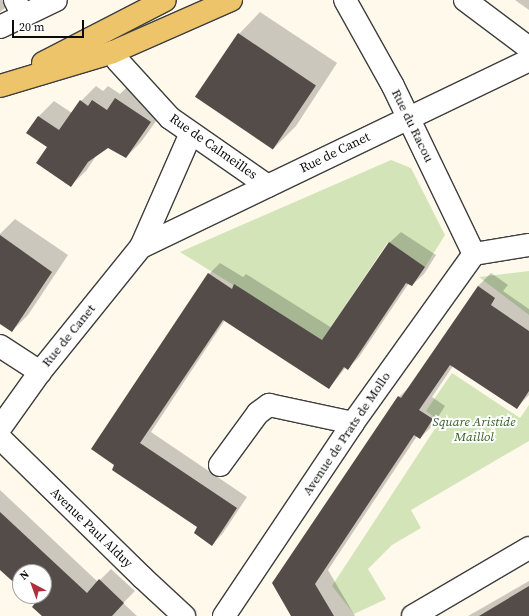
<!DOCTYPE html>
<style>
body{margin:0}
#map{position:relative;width:529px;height:616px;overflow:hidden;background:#fef9eb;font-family:"Source Serif 4",serif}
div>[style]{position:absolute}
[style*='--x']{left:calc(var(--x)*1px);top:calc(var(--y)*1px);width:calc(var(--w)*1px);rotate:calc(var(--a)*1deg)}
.green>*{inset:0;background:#d3e5b8}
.shadow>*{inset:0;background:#0003}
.building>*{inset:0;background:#534c49;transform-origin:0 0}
.roads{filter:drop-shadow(1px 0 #3e3e3e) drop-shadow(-1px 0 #3e3e3e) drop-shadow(0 1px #3e3e3e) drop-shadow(0 -1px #3e3e3e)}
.minor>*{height:22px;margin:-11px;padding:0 11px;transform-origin:11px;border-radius:11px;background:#fff}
.major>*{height:22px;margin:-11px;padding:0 11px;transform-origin:11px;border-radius:11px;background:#eec46b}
span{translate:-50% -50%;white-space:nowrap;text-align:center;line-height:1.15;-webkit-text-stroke:4px #fff;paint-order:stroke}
.street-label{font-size:13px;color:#0b0b0b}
.park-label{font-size:13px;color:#325e21;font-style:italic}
.north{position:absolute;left:12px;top:564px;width:40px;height:40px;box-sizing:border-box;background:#fff;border:1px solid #9d9d9d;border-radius:50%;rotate:319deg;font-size:11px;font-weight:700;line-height:16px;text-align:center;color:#0b0b0b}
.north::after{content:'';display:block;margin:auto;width:14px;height:18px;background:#b02f3f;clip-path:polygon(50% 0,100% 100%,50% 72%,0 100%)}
.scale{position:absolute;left:12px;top:20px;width:72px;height:18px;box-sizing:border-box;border:2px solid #0b0b0b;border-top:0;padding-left:5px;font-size:12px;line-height:14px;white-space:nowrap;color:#0b0b0b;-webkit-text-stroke:3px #fff;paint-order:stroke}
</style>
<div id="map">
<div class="green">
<div style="clip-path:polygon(391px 160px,411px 168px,445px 235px,425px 267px,388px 242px,322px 340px,180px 252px)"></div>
<div style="clip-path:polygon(529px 271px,529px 315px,479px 277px)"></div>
<div style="clip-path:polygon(452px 373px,520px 418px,529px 405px,529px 441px,411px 510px,421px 528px,392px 545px,368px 569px,386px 599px,354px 614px,332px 586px,440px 421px,426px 411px)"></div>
</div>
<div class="shadow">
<div style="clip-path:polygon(0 0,15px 0,0 12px)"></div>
<div style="clip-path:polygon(515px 0,529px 0,529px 10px)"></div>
<div style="clip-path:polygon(260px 12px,337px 63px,296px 126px,274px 148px,239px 34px)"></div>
<div style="clip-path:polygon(131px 83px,166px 107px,141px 142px,126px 157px,108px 147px,96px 156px,86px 171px,70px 186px,48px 147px,28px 132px,39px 116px,54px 101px,72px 113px,81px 101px,96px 86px,103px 91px,108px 86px,120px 94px)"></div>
<div style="clip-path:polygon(15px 219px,68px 255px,28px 315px,12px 331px,0 323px,0 234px)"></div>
<div style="clip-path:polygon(401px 232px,436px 255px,424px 274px,412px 285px,409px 283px,359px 357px,348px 368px,346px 367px,329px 388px,225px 320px,151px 432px,247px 497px,223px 533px,212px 545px,199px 526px,113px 469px,209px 274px,220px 263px,243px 277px,246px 274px,332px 328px,389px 243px)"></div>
<div style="clip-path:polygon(491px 273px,508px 285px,503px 291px,529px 309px,529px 395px,516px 408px,453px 366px,432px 397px,445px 406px,433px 425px,420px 438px,417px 436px,328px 570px,355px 616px,292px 616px,399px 397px,412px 384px,478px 286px)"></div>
<div style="clip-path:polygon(0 490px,98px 582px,111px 569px,135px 591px,123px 603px,137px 616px,44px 616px,37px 603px,29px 596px,44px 596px,44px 572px,20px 572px,20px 587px,0 568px)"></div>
<div style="clip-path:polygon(529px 581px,529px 616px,468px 616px)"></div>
</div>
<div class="building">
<div style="left:238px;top:33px;width:94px;height:77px;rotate:34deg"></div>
<div style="clip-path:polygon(115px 98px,151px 122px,126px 158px,108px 148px,88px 162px,71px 187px,36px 163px,47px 147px,26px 133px,38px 116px,59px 130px,80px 100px,88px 106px,92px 100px,107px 110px)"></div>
<div style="clip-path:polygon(0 235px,52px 272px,12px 332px,0 324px)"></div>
<div style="clip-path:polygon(389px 242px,425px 267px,412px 286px,406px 283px,348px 370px,344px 367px,329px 389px,223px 320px,140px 443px,237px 508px,212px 546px,194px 533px,197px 527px,112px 470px,114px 465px,91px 449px,208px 273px,232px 289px,234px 284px,322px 340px)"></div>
<div style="clip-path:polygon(478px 286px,495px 298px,491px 305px,529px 331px,529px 391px,517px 409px,450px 365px,419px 410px,433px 419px,420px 439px,414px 435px,315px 584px,334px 616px,291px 616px,272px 583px,398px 396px,401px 398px)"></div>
<div style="clip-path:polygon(0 512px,87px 593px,99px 579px,124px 603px,112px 616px,42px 616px,32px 607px,35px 603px,28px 596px,44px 596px,44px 572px,20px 572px,20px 588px,0 570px)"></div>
<div style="clip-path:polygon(529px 586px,529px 616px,479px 616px)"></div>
</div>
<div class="roads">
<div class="minor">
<div style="--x:15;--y:0;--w:18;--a:63"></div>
<div style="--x:345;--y:0;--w:98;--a:60.8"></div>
<div style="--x:393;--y:86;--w:187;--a:64.3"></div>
<div style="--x:465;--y:0;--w:80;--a:36.9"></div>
<div style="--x:0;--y:27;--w:62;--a:-25.7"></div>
<div style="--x:113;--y:52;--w:10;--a:61"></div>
<div style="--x:118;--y:61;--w:77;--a:47.6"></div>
<div style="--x:170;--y:118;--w:119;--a:34.8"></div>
<div style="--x:141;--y:247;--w:124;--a:-66.3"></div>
<div style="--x:474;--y:254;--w:56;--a:-9.3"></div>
<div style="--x:0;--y:346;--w:48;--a:33"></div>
<div style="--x:0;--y:428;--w:69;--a:-54.5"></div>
<div style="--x:40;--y:372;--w:161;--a:-51.1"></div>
<div style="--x:141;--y:247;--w:431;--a:-25.7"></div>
<div style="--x:0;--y:438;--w:200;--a:44.4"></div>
<div style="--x:143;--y:578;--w:56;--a:42.8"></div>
<div style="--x:220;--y:465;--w:64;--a:-53.8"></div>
<div style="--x:258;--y:413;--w:14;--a:-36"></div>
<div style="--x:269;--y:405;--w:86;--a:12.1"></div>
<div style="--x:224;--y:616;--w:232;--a:-56.2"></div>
<div style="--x:353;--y:423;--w:208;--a:-54.4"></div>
<div style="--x:413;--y:616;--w:134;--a:-30.4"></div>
</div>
<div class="major">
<div style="--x:43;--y:63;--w:137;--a:-27.3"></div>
<div style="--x:0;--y:86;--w:118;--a:-16.7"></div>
<div style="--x:113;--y:52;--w:129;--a:-23.8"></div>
</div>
</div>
<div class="street-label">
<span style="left:412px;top:126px;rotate:64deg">Rue du Racou</span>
<span style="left:213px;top:147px;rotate:35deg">Rue de Calmeilles</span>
<span style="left:335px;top:153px;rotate:-26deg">Rue de Canet</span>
<span style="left:69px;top:336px;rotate:-51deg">Rue de Canet</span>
<span style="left:347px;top:434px;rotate:-56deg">Avenue de Prats de Mollo</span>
<span style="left:91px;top:528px;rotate:44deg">Avenue Paul Alduy</span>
</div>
<div class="park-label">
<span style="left:474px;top:430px">Square Aristide<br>Maillol</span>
</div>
<div class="north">N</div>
<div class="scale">20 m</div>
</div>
